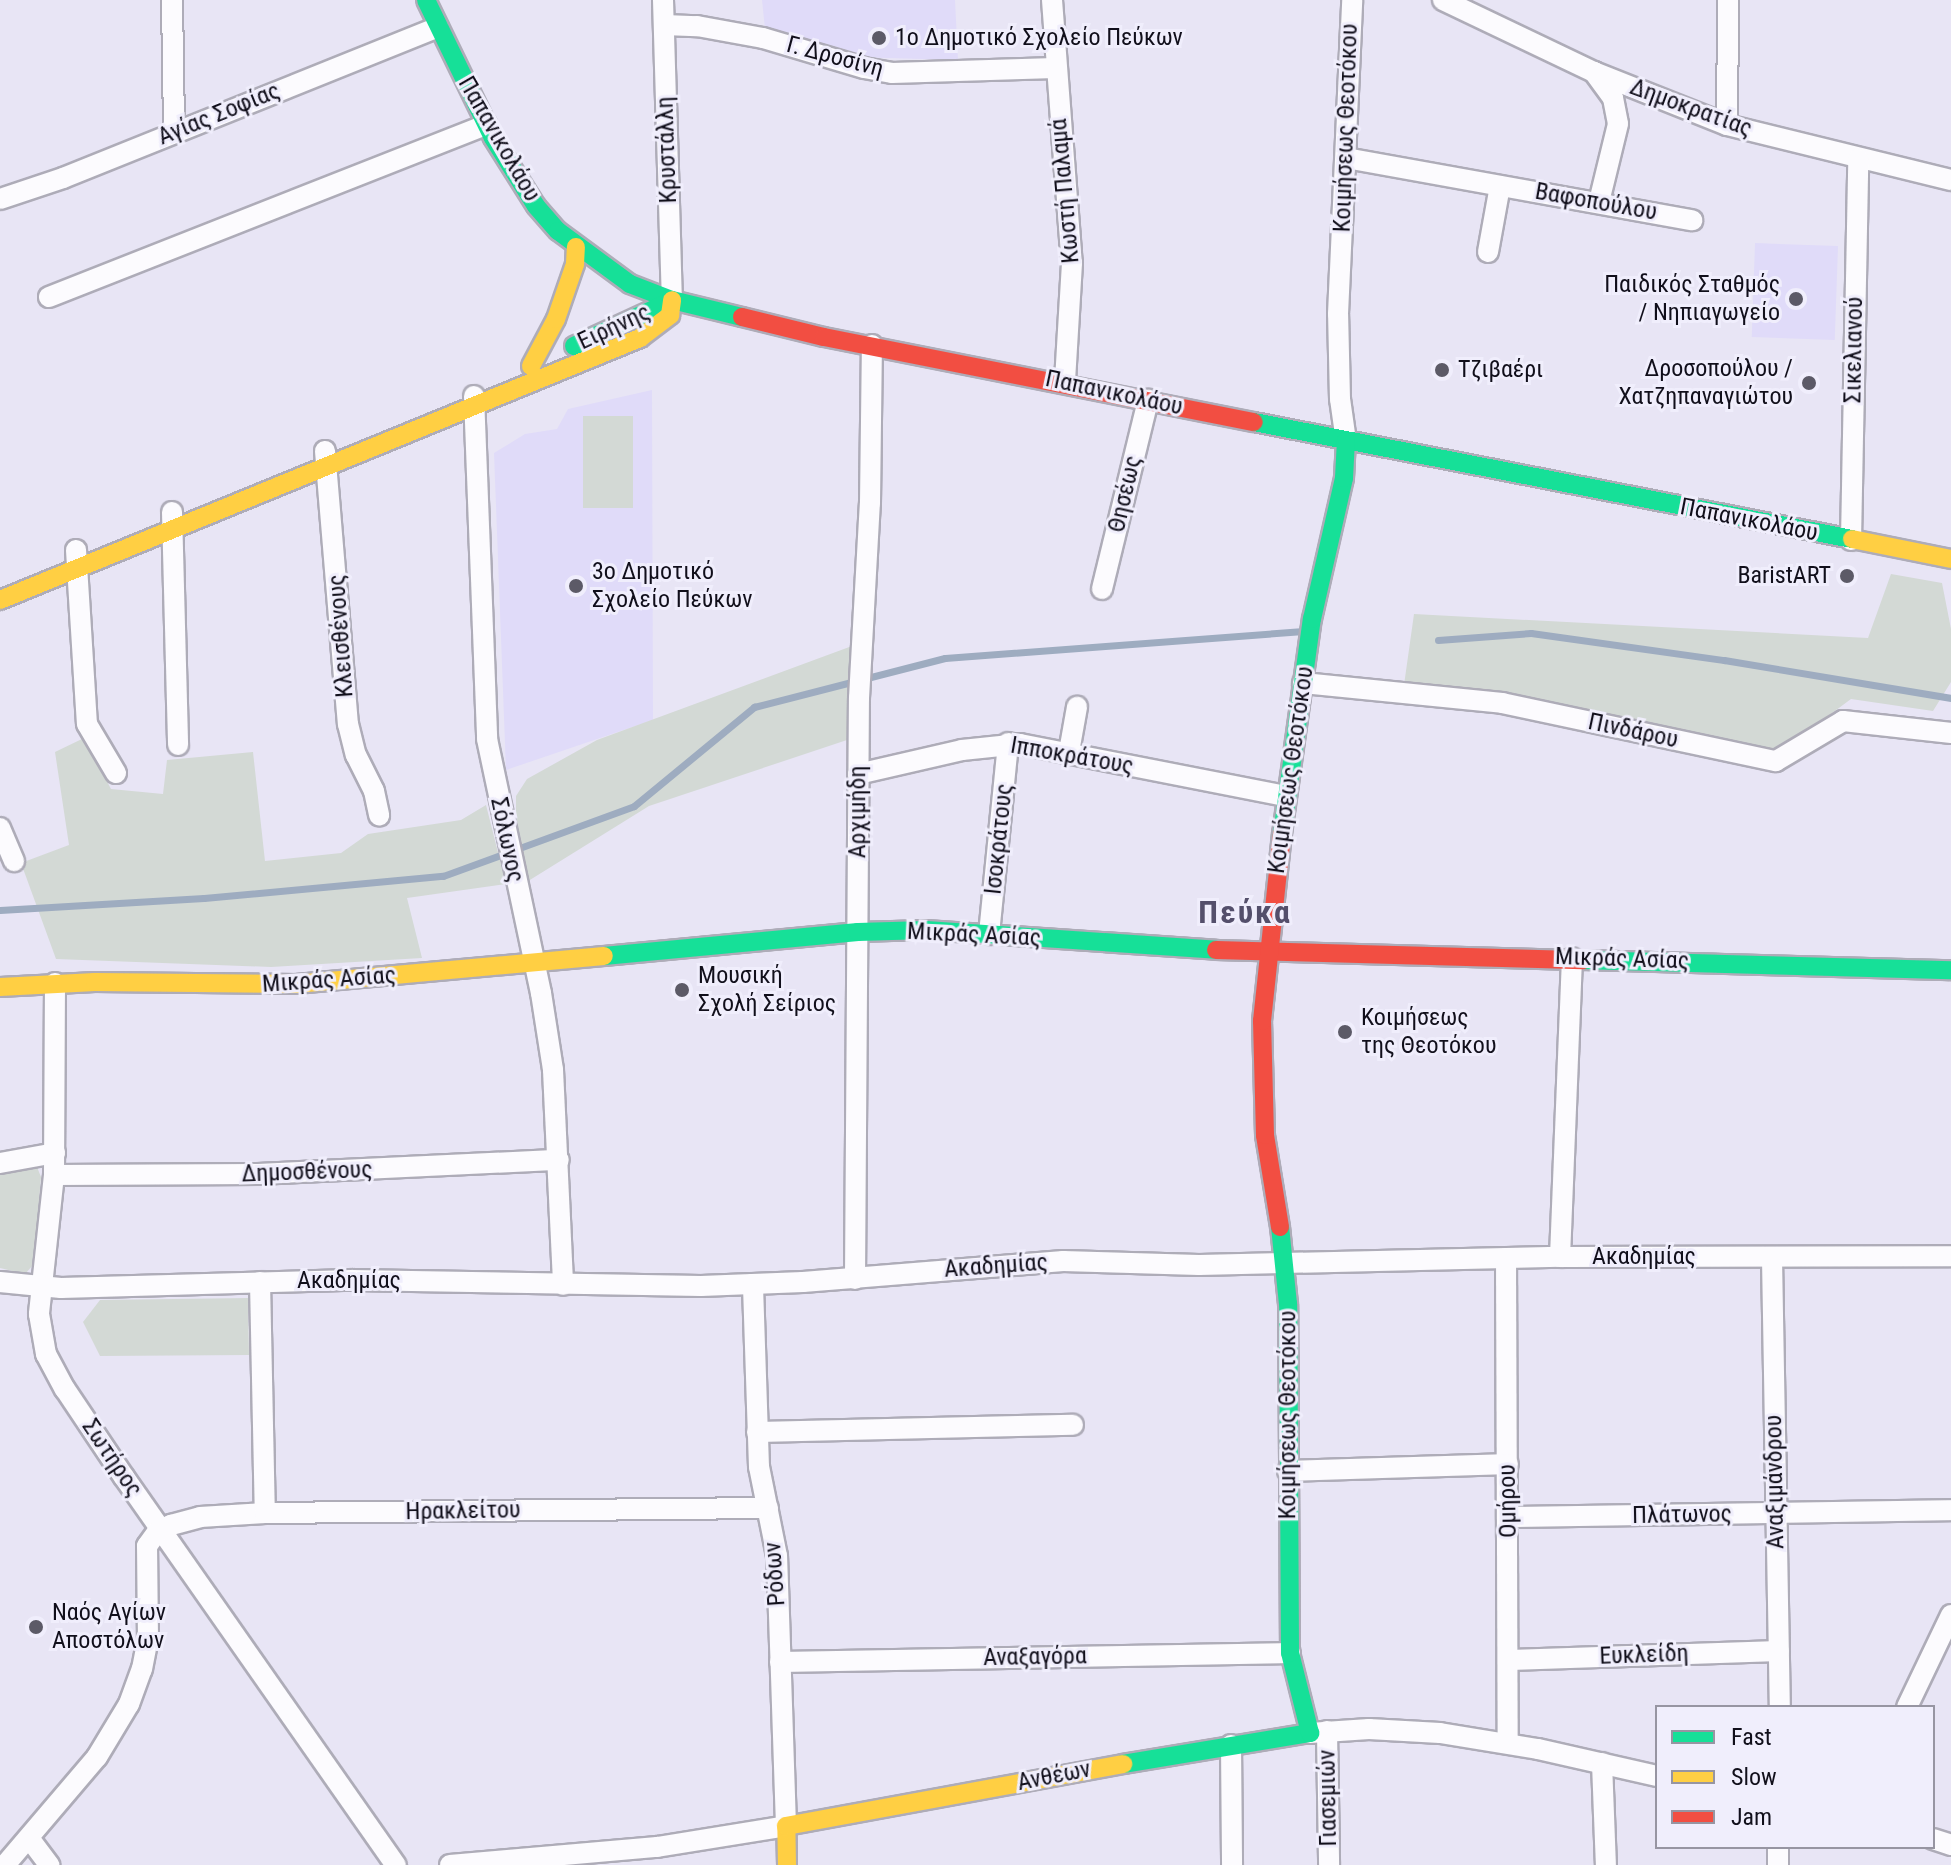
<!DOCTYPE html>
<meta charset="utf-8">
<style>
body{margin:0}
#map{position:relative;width:1951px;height:1865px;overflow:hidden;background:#e8e5f5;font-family:"Roboto Condensed",sans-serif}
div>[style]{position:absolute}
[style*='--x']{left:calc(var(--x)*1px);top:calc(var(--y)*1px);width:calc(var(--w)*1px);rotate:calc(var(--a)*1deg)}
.built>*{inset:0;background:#e0dbf9;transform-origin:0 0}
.green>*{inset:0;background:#d3d9d5;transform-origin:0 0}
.stream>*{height:7px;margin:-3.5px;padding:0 3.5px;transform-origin:3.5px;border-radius:3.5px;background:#9eacc0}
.roads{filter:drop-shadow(2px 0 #aeacb8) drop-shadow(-2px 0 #aeacb8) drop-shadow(0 2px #aeacb8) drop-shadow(0 -2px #aeacb8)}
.street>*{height:20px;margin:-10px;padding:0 10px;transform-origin:10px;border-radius:10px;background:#fcfbfe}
.fast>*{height:18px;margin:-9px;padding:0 9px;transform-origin:9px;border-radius:9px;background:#16e098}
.slow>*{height:18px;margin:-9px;padding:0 9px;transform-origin:9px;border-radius:9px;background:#ffcf43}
.jam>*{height:18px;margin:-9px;padding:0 9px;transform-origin:9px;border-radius:9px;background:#f24e42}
.dots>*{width:22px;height:22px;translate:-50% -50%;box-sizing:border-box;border:4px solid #f0eefc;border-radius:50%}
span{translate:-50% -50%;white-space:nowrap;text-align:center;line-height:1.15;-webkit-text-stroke:6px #f0eefc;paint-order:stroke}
.poi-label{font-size:24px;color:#110f1b}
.left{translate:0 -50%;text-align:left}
.right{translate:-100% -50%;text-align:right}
.street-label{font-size:24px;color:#110f1b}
.district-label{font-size:32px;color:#544f6b;font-weight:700;letter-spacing:2px}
.legend{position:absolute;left:1655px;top:1705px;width:280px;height:144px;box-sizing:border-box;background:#f0eefc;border:2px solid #9795a2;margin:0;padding:10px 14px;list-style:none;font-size:24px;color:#110f1b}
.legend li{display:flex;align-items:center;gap:16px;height:40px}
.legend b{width:40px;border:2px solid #9795a2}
</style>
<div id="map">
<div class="built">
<div style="clip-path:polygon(762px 0,955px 0,958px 60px,853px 57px,837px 47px,765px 29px)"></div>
<div style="left:1838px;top:246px;width:94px;height:83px;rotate:92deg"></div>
<div style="clip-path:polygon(652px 390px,653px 720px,506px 770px,494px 453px,525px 434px,557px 429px,568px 409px)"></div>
</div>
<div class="green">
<div style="left:583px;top:416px;width:50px;height:92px"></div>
<div style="clip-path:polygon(1891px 574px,1942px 583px,1951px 629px,1951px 682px,1933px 711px,1851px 699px,1777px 754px,1404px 685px,1414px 614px,1868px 638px)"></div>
<div style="clip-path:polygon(852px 646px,850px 739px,649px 806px,525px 883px,516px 842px,516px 796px,527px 779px,597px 740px)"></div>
<div style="clip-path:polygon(84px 738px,111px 789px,163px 794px,167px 760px,253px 752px,265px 861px,341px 853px,368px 834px,461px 820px,486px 805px,506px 884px,407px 898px,422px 958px,271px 967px,56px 959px,21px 863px,69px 845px,55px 752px)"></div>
<div style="clip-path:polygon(27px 1161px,37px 1167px,41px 1177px,34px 1264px,25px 1274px,0 1268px,0 1169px)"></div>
<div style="clip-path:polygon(248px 1298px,249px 1355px,100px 1356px,83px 1322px,100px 1300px)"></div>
</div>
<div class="stream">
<div style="--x:1438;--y:640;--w:93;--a:-4.3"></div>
<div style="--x:1531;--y:633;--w:195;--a:8"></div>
<div style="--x:1724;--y:660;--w:230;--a:9.5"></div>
<div style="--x:0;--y:910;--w:204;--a:-3.4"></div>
<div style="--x:204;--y:898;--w:240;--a:-5.3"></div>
<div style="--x:443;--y:876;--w:203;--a:-20.1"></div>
<div style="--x:634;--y:806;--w:156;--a:-39.5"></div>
<div style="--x:754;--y:707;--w:197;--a:-14.4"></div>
<div style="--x:945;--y:658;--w:356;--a:-4.3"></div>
</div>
<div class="roads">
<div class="street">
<div style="--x:172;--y:0;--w:131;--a:89.1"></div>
<div style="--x:663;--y:0;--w:300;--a:88.3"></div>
<div style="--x:1052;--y:0;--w:264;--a:85.7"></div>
<div style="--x:1072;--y:263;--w:119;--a:93.4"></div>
<div style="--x:1443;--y:0;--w:167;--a:25.5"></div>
<div style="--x:1594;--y:72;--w:143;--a:21.7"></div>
<div style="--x:1727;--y:125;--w:231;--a:13.8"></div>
<div style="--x:664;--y:25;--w:33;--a:2"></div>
<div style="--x:697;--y:26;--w:67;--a:10.3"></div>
<div style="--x:763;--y:38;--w:105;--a:16.5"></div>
<div style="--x:864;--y:68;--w:28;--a:10"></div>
<div style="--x:892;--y:73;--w:163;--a:-1.8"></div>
<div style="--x:1594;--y:72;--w:32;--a:54"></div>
<div style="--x:1613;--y:98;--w:26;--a:79"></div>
<div style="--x:1618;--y:124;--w:80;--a:103.7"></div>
<div style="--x:1727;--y:125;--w:125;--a:-89.5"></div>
<div style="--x:1346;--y:158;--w:352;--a:10.2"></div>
<div style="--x:0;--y:199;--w:66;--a:-18.4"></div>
<div style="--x:63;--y:178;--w:404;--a:-21.9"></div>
<div style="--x:1488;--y:252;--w:67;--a:-79.7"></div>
<div style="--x:49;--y:297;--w:470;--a:-21.5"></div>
<div style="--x:474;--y:396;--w:343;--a:87.8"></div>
<div style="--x:487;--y:739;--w:260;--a:78"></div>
<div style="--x:541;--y:993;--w:78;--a:81.1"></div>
<div style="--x:553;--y:1070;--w:215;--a:87.3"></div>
<div style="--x:1346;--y:441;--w:42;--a:-98.1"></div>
<div style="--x:1340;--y:399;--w:85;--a:-91.3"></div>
<div style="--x:1338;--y:314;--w:314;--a:-87.4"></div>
<div style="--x:325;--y:451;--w:274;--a:85.2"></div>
<div style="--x:348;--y:724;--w:32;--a:76"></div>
<div style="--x:356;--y:755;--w:40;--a:63.4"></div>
<div style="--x:374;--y:791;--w:25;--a:78"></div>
<div style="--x:172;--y:512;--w:233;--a:88.5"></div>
<div style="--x:1851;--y:540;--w:381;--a:-88.9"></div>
<div style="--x:76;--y:550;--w:174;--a:86.4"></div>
<div style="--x:87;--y:724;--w:57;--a:59.4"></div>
<div style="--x:1102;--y:589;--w:195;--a:-76.3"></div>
<div style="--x:1303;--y:683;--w:200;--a:5.7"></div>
<div style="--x:1502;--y:703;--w:280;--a:12"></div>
<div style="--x:1776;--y:761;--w:78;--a:-30.8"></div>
<div style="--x:1843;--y:721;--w:109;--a:6.3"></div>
<div style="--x:1069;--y:752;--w:46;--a:-79.9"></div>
<div style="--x:858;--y:774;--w:107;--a:-13"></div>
<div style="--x:962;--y:750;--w:58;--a:-5.9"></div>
<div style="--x:1020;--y:744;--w:271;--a:11.1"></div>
<div style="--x:0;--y:828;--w:36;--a:67"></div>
<div style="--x:989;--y:934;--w:192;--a:-84.3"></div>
<div style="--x:55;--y:983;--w:192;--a:90.3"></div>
<div style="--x:54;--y:1175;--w:140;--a:96.2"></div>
<div style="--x:39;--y:1314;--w:41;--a:80.1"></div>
<div style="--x:46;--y:1354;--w:40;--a:62"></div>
<div style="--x:65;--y:1389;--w:106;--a:56.2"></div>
<div style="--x:124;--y:1477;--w:474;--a:55"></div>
<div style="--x:0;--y:1163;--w:56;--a:-10.3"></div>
<div style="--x:54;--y:1175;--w:204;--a:-0.3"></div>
<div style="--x:258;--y:1174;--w:301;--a:-2.7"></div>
<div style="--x:1560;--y:1257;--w:299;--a:-87.7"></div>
<div style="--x:1506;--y:1258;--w:485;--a:89.8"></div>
<div style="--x:1772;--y:1258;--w:449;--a:89"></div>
<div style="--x:855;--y:1279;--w:581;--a:-89.61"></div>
<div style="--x:859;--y:698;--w:195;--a:-86.8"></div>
<div style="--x:870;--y:503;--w:158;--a:-89.3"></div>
<div style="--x:0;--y:1282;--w:61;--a:5.6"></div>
<div style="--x:61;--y:1288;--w:291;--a:-1.6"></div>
<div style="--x:352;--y:1280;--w:349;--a:1"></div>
<div style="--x:701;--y:1286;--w:102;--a:-2.2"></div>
<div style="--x:803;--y:1282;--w:261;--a:-4.6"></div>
<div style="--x:1063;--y:1261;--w:136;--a:1.7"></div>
<div style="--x:1199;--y:1265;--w:361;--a:-1.3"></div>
<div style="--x:1560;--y:1257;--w:391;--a:-0.1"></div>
<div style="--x:260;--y:1282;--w:231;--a:88.8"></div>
<div style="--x:757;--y:1432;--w:316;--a:-1.3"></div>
<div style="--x:1288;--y:1471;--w:220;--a:-1.8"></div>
<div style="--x:1509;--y:1517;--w:442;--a:-0.9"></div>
<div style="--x:1510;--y:1660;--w:269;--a:-1.9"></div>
<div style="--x:780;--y:1662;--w:510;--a:-1.01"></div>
<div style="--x:1907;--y:1707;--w:102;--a:-64.4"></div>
<div style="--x:1327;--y:1731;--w:134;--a:89.1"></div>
<div style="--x:1310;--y:1733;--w:59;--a:-3.9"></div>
<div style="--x:1369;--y:1729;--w:71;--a:3.2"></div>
<div style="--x:1440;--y:1733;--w:99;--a:9.3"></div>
<div style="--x:1538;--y:1749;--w:122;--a:12.8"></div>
<div style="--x:1231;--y:1745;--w:120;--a:89.5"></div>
<div style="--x:1602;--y:1763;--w:102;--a:87.8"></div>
<div style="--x:29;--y:1838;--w:34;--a:53"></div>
<div style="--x:1933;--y:1839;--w:19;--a:18"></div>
<div style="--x:5;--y:1865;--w:142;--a:-49.6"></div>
<div style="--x:97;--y:1757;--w:62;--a:-58.9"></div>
<div style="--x:129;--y:1704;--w:37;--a:-70"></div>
<div style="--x:142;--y:1669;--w:31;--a:-79"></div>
<div style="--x:148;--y:1639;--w:93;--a:-90.6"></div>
<div style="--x:147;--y:1546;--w:17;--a:-54"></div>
<div style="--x:157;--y:1532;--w:16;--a:-27"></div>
<div style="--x:171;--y:1525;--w:30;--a:-15"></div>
<div style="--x:200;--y:1517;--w:65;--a:-3.5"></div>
<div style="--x:265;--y:1513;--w:503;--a:-0.57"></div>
<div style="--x:450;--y:1865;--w:208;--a:-5"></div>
<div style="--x:657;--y:1847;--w:131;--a:-9.2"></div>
<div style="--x:786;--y:1826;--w:270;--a:-91.9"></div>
<div style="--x:777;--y:1556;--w:91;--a:-101.4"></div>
<div style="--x:759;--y:1467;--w:183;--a:-91.9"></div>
<div style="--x:1778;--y:1865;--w:18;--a:-90"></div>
</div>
<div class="fast">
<div style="--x:426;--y:0;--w:153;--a:64.1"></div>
<div style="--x:493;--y:138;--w:80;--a:57.7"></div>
<div style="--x:536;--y:206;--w:33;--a:49"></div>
<div style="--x:558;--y:231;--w:89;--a:36.4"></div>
<div style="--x:630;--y:284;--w:45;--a:20.9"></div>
<div style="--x:672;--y:300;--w:72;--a:13.7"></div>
<div style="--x:574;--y:346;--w:102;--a:-24.8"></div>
<div style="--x:1254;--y:422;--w:609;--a:11.07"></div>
<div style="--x:1282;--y:834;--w:217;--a:-82.1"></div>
<div style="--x:1312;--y:619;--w:145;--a:-77.2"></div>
<div style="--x:1344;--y:478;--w:37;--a:-87"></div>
<div style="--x:604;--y:956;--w:255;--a:-5.4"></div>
<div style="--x:858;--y:932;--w:68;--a:-1.7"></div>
<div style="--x:926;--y:930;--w:291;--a:3.9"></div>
<div style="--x:1583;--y:960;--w:368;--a:1.6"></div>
<div style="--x:1123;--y:1764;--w:190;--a:-9.4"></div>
<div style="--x:1310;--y:1733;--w:82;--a:-104"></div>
<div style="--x:1290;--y:1653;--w:349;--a:-90.3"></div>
<div style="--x:1288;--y:1304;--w:77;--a:-95.9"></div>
</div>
<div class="slow">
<div style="--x:531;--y:366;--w:53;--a:-62"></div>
<div style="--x:556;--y:319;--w:58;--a:-70.9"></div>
<div style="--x:575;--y:264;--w:17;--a:-87"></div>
<div style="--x:1852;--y:539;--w:101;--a:11.4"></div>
<div style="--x:0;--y:600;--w:692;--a:-22.26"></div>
<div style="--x:640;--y:338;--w:38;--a:-37"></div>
<div style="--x:670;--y:315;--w:15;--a:-82"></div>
<div style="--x:0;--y:987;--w:95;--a:-3"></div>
<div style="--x:95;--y:982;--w:201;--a:0.6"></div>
<div style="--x:296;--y:984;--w:309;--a:-5.2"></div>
<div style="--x:787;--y:1865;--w:39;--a:-91"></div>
<div style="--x:786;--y:1826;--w:343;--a:-10.4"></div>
</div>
<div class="jam">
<div style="--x:742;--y:317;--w:84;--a:13.7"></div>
<div style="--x:824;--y:337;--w:438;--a:11.2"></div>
<div style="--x:1216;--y:950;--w:367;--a:1.6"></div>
<div style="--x:1280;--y:1227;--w:93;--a:-99.3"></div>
<div style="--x:1265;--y:1135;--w:114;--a:-91.5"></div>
<div style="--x:1262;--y:1021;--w:188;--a:-83.9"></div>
</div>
</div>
<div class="dots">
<div style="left:879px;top:38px;background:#5c5a67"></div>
<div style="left:1796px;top:299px;background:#5c5a67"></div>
<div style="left:1442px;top:370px;background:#5c5a67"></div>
<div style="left:1809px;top:383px;background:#5c5a67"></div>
<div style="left:1847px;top:576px;background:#5c5a67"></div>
<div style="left:576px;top:586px;background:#5c5a67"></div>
<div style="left:682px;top:990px;background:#5c5a67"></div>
<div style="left:1345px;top:1032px;background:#5c5a67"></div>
<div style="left:36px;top:1627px;background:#5c5a67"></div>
</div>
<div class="poi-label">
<span class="left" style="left:895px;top:38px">1ο Δημοτικό Σχολείο Πεύκων</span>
<span class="right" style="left:1780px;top:299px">Παιδικός Σταθμός<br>/ Νηπιαγωγείο</span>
<span class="right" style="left:1793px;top:383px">Δροσοπούλου /<br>Χατζηπαναγιώτου</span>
<span class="left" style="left:1458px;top:370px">Τζιβαέρι</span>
<span class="left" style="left:592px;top:586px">3ο Δημοτικό<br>Σχολείο Πεύκων</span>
<span class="right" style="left:1831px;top:576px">BaristART</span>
<span class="left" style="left:698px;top:990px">Μουσική<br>Σχολή Σείριος</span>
<span class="left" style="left:1361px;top:1032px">Κοιμήσεως<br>της Θεοτόκου</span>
<span class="left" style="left:52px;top:1627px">Ναός Αγίων<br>Αποστόλων</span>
</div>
<div class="street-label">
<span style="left:835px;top:57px;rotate:15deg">Γ. Δροσίνη</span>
<span style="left:1691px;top:108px;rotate:20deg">Δημοκρατίας</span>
<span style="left:219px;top:114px;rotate:-22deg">Αγίας Σοφίας</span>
<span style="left:1346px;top:128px;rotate:-88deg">Κοιμήσεως Θεοτόκου</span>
<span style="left:499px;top:139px;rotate:60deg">Παπανικολάου</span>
<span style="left:667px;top:150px;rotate:-92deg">Κρυστάλλη</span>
<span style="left:1065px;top:191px;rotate:-95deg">Κωστή Παλαμά</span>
<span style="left:1596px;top:202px;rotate:10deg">Βαφοπούλου</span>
<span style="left:614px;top:327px;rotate:-25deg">Ειρήνης</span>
<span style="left:1854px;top:350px;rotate:-89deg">Σικελιανού</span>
<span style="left:1114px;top:393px;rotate:12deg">Παπανικολάου</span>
<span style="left:1125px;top:494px;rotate:-77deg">Θησέως</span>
<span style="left:1749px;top:520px;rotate:11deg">Παπανικολάου</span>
<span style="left:341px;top:636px;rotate:-94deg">Κλεισθένους</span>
<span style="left:1633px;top:731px;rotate:12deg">Πινδάρου</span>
<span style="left:1072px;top:756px;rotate:10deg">Ιπποκράτους</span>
<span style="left:1291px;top:770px;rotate:-82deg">Κοιμήσεως Θεοτόκου</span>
<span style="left:858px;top:812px;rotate:-90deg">Αρχιμήδη</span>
<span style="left:999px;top:839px;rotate:-84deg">Ισοκράτους</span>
<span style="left:507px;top:840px;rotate:78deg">Σόλωνος</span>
<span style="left:974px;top:935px;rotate:3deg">Μικράς Ασίας</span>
<span style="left:1622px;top:959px;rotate:2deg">Μικράς Ασίας</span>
<span style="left:329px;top:980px;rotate:-4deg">Μικράς Ασίας</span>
<span style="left:307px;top:1172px;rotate:-2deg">Δημοσθένους</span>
<span style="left:1644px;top:1257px">Ακαδημίας</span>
<span style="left:996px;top:1266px;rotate:-4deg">Ακαδημίας</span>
<span style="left:349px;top:1281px">Ακαδημίας</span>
<span style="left:1288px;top:1415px;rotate:-90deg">Κοιμήσεως Θεοτόκου</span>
<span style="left:112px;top:1458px;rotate:56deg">Σωτήρος</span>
<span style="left:1775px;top:1482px;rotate:-91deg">Αναξιμάνδρου</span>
<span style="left:1508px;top:1501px;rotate:-91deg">Ομήρου</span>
<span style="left:463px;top:1511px;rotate:-1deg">Ηρακλείτου</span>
<span style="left:1682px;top:1515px;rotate:-1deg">Πλάτωνος</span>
<span style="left:775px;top:1574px;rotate:-94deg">Ρόδων</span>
<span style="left:1644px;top:1655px;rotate:-2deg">Ευκλείδη</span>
<span style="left:1035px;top:1657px;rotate:-1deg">Αναξαγόρα</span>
<span style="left:1054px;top:1776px;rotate:-11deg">Ανθέων</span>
<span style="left:1328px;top:1798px;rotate:-91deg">Γιασεμιών</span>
</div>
<div class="district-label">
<span style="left:1245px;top:912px">Πεύκα</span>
</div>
<ul class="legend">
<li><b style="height:10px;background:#16e098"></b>Fast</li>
<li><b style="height:10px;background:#ffcf43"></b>Slow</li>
<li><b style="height:10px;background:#f24e42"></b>Jam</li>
</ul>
</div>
